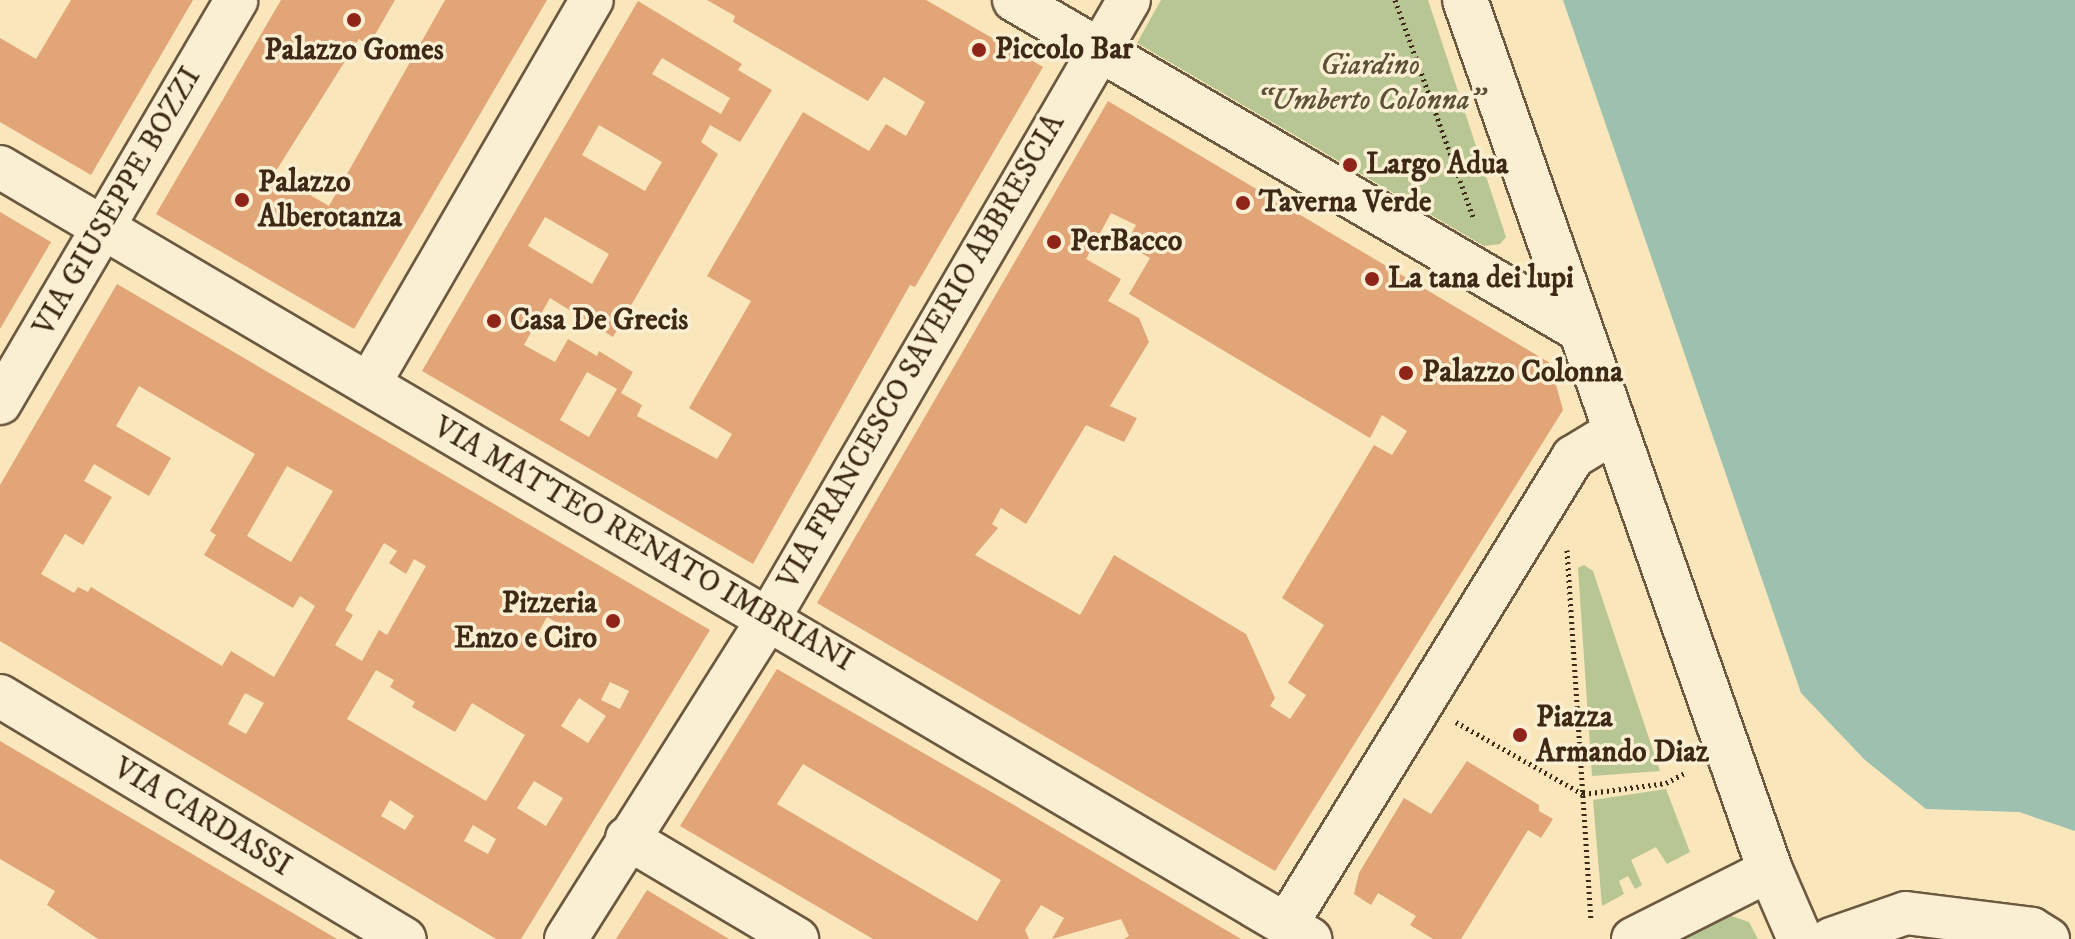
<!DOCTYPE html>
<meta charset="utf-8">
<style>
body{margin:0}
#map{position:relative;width:2075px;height:939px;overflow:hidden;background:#f9e6bb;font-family:"IM FELL DW Pica",serif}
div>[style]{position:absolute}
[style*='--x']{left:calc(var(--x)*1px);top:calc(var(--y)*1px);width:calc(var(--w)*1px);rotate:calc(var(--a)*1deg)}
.green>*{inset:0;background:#b8c694}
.water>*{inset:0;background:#9ec0ae}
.building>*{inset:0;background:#e1a577}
.path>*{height:5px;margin-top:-2.5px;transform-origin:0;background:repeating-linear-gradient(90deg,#3d2916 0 2px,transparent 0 6px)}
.roads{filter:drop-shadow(2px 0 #6c583f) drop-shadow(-2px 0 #6c583f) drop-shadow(0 2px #6c583f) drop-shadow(0 -2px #6c583f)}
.street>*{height:42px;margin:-21px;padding:0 21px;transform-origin:21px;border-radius:21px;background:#fbefd3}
.secondary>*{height:44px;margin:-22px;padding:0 22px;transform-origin:22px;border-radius:22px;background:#fbefd3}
.dots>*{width:22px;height:22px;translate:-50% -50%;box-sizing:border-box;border:4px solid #fbefd3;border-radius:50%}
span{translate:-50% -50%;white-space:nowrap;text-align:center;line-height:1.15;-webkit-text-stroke:7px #fbefd3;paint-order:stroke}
.poi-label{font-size:30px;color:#3d2916;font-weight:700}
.left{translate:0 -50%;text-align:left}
.right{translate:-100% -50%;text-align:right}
.park-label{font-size:30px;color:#5c5036;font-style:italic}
.street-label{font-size:30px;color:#3d2916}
</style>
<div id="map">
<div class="green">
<div style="clip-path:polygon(1161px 0,1428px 0,1506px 237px,1500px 244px,1484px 246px,1137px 43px)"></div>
<div style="clip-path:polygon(1584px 565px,1593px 571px,1660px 771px,1592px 776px,1578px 568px)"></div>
<div style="clip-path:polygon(1666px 789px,1690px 852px,1667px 864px,1656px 847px,1631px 860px,1642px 885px,1635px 889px,1628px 876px,1619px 881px,1624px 894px,1602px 906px,1593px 800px)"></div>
<div style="clip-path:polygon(1726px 914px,1749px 922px,1758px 939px,1678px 939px)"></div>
</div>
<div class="water">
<div style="clip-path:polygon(1563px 0,2075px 0,2075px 831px,2019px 812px,1926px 809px,1865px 760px,1801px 693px)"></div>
</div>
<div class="building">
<div style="clip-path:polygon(71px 0,193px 0,91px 175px,0 122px,0 38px,36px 59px)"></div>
<div style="clip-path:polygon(281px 0,395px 0,369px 45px,359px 39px,274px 174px,329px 206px,445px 0,547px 0,354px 329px,156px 214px)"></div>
<div style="clip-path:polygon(evenodd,707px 0,926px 0,1043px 67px,915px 287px,910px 285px,753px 564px,422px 371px,638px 1px,742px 64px,738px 70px,772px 90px,740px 142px,710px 125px,701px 142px,718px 154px,613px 337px,550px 298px,524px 345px,555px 362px,568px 339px,597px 356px,599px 351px,633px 372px,621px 393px,642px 405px,637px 416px,717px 459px,732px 434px,689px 408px,751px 301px,707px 276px,785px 142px,803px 112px,869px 151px,886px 124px,906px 136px,925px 102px,884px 77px,868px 101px,733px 22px,735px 16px,707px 0,662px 58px,730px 98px,721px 114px,652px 74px,662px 58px,707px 0,599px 125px,662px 162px,645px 191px,582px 155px,599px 125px,707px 0,545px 217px,609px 254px,592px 284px,528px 246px,545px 217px,707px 0,587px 372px,617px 389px,589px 437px,560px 420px,587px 372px)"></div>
<div style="clip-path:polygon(evenodd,1108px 101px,1550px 363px,1563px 410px,1275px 871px,817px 603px,1108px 101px,1111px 213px,1136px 225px,1126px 244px,1150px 258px,1129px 294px,1370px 438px,1382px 415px,1407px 431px,1392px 455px,1374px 445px,1282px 598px,1324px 625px,1288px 683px,1306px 695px,1290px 719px,1270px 706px,1275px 698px,1246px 634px,1114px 555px,1080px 615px,975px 555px,998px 528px,992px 524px,1001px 508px,1026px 524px,1086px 425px,1124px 442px,1137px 418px,1110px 406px,1149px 342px,1139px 318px,1108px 301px,1121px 279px,1086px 259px,1111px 213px)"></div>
<div style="clip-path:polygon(0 212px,51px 242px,0 329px)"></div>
<div style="clip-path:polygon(evenodd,117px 284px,710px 630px,521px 939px,496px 939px,0 641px,0 485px,117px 284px,139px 386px,255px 454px,210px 531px,216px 535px,204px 555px,293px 608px,300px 596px,315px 606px,274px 677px,231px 651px,222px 666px,91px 587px,88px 592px,78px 587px,74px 593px,41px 574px,65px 534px,83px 545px,112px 497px,84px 481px,94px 464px,149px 496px,171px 458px,116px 426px,139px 386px,117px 284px,287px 466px,333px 491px,291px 562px,247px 536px,287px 466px,117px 284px,384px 543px,397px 551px,389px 563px,406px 574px,414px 559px,426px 566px,387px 635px,379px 630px,362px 661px,335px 645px,353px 615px,345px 610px,384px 543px,117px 284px,520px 585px,532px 593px,518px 615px,506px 607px,520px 585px,117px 284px,547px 617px,568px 629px,557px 647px,537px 635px,547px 617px,117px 284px,376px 670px,394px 680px,390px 687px,415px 702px,412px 707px,455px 732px,472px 703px,525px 735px,486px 801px,347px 719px,376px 670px,117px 284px,610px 682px,629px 691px,620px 709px,601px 700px,610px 682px,117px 284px,245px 693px,264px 703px,246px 734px,228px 724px,245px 693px,117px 284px,579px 698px,606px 716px,588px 743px,561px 726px,579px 698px,117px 284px,534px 781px,563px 798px,546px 826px,517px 808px,534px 781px,117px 284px,390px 800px,414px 816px,405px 830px,381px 816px,390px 800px,117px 284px,473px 825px,496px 839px,488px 854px,464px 841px,473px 825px)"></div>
<div style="clip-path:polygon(evenodd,777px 669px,1014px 805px,1241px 939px,1124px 939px,1129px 936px,1121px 919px,1052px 939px,1064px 918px,1041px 905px,1025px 930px,1029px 939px,873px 939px,680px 826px,777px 669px,803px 764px,1001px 880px,977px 921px,777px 804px,803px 764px)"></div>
<div style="clip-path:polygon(0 741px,182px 848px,337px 939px,98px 939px,47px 905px,55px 891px,0 859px)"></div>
<div style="clip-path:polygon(1467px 761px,1539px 805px,1539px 811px,1553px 819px,1541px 838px,1528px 830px,1461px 939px,1433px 939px,1410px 925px,1416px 916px,1378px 893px,1371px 905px,1354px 894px,1359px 873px,1404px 798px,1431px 814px)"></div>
<div style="clip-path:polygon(647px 890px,729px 939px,616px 939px)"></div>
</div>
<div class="path">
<div style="--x:1395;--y:0;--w:231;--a:70.2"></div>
<div style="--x:1567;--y:550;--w:371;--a:86.3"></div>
<div style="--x:1456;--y:722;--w:146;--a:29.6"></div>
<div style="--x:1583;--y:794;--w:84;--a:-7.5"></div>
<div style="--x:1666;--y:783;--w:21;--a:-28"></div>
</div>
<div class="roads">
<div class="street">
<div style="--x:1014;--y:0;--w:652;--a:30.3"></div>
<div style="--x:0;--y:167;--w:1521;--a:30.51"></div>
<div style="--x:369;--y:384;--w:444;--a:-59.9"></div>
<div style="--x:0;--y:403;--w:467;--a:-59.6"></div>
<div style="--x:0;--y:696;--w:472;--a:31"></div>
<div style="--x:627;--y:838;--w:198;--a:30.7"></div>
<div style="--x:1286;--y:925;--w:549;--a:-58.48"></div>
<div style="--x:1573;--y:457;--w:48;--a:-31.4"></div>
<div style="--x:566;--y:939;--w:380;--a:-57.7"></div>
<div style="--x:769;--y:618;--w:715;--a:-59.78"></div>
<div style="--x:1633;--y:939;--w:153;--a:-26.7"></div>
<div style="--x:1831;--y:939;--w:79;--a:-19.1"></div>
<div style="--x:1906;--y:913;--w:127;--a:7.2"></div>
<div style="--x:2032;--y:929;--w:19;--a:32"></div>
</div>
<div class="secondary">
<div style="--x:1465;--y:0;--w:922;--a:70.68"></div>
<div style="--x:1770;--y:870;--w:75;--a:66.5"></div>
</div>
</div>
<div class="dots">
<div style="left:354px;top:20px;background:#8f2418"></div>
<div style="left:979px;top:50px;background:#8f2418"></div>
<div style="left:1350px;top:165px;background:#8f2418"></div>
<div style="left:242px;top:200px;background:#8f2418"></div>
<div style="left:1243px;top:203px;background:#8f2418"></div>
<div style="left:1054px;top:242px;background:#8f2418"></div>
<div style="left:1372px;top:279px;background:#8f2418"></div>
<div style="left:494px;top:321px;background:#8f2418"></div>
<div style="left:1406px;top:373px;background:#8f2418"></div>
<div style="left:613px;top:621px;background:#8f2418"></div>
<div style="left:1520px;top:735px;background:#8f2418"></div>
</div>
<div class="poi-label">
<span class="left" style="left:995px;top:50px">Piccolo Bar</span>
<span style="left:354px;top:51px">Palazzo Gomes</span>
<span class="left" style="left:1366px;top:165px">Largo Adua</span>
<span class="left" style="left:258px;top:200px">Palazzo<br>Alberotanza</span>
<span class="left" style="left:1259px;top:203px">Taverna Verde</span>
<span class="left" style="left:1070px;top:242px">PerBacco</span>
<span class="left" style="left:1388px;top:279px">La tana dei lupi</span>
<span class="left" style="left:510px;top:321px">Casa De Grecis</span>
<span class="left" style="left:1422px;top:373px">Palazzo Colonna</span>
<span class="right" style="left:597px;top:621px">Pizzeria<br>Enzo e Ciro</span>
<span class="left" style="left:1536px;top:735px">Piazza<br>Armando Diaz</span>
</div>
<div class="park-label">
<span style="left:1370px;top:83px">Giardino<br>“Umberto Colonna”</span>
</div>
<div class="street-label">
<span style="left:118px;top:202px;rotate:-60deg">VIA GIUSEPPE BOZZI</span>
<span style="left:922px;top:352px;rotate:-60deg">VIA FRANCESCO SAVERIO ABBRESCIA</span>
<span style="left:643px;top:545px;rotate:30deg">VIA MATTEO RENATO IMBRIANI</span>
<span style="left:202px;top:818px;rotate:31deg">VIA CARDASSI</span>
</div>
</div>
